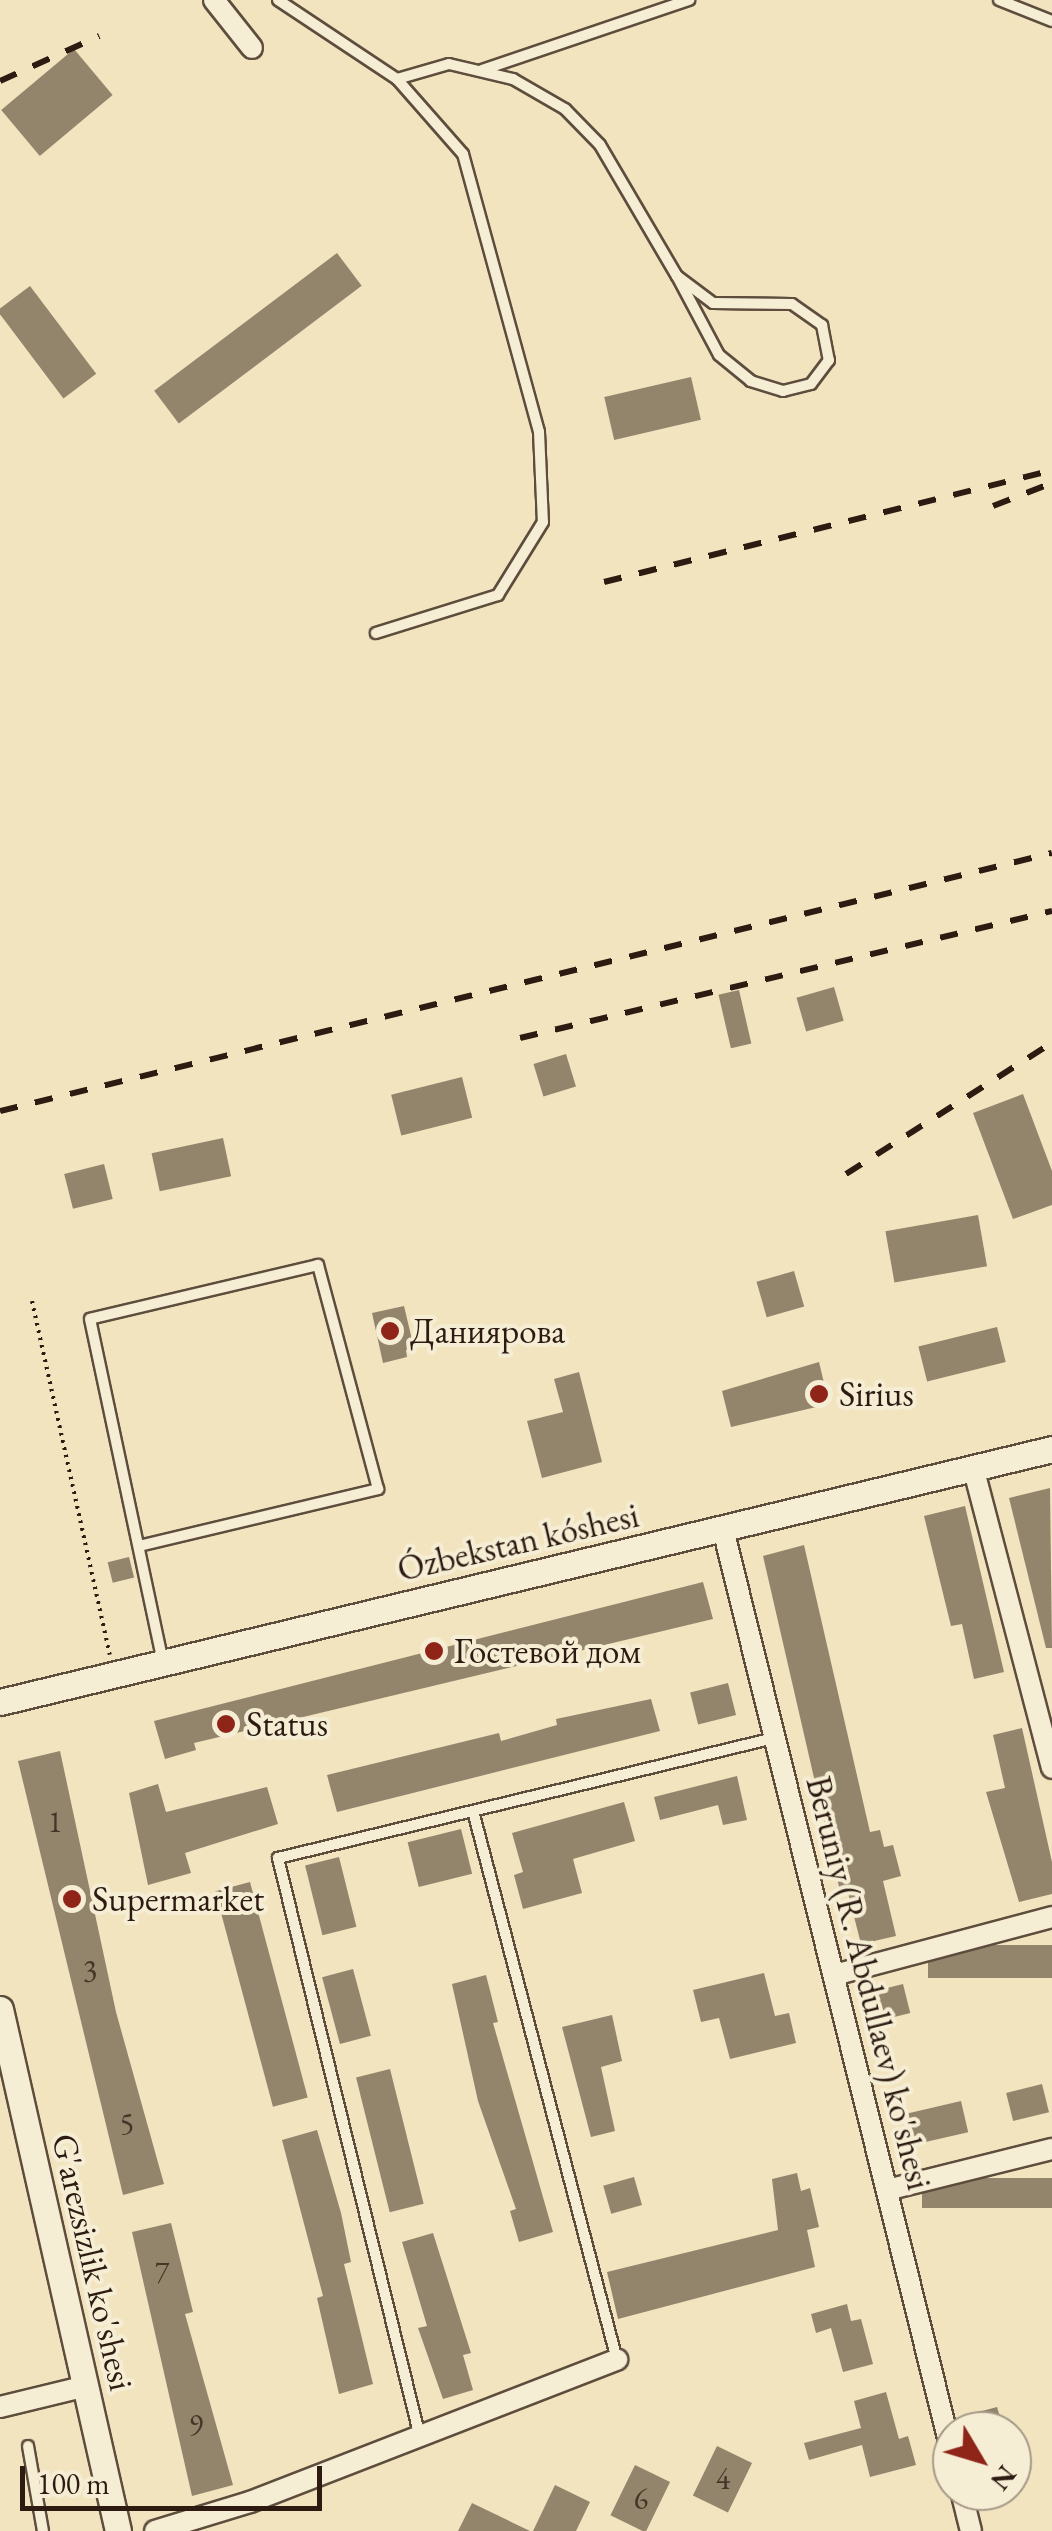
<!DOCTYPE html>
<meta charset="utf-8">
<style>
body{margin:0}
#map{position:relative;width:1052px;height:2531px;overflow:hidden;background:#f1e4bf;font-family:"EB Garamond",serif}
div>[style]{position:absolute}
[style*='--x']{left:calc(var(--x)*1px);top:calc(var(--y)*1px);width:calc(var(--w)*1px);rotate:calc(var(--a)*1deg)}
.building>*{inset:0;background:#93846c;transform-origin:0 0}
.path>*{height:4px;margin-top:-2px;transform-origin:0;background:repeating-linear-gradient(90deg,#2d1b12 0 2.5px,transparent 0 7.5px)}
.roads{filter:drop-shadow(2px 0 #5e4d3d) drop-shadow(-2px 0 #5e4d3d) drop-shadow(0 2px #5e4d3d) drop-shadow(0 -2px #5e4d3d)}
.service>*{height:10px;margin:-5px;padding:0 5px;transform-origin:5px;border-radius:5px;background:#f6edd5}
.minor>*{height:20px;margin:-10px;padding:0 10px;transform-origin:10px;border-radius:10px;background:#f6edd5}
.tertiary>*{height:25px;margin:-12.5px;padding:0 12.5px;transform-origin:12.5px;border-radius:12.5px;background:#f6edd5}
.rail>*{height:6px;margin-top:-3px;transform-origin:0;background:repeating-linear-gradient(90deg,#2d1b12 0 18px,transparent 0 36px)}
.dots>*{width:28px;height:28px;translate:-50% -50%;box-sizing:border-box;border:5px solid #f6edd5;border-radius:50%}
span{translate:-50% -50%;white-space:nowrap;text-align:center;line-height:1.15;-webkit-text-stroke:8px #f6edd5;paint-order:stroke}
.number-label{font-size:30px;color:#463528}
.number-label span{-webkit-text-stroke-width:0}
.poi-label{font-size:35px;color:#2d1b12}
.left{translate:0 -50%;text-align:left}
.street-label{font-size:35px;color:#2d1b12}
.north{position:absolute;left:932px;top:2411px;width:100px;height:100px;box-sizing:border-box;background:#f6edd5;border:2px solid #a69987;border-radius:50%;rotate:128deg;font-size:28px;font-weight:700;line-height:40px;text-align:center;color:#2d1b12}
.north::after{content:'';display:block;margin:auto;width:35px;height:45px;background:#8f2418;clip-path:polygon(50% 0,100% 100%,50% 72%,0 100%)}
.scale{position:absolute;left:20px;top:2466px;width:302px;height:45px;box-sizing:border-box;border:5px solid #2d1b12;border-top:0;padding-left:12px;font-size:30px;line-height:35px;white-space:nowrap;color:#2d1b12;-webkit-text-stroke:8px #f6edd5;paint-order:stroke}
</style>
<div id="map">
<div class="building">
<div style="left:74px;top:49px;width:60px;height:95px;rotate:50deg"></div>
<div style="left:337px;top:253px;width:41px;height:229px;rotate:53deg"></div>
<div style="left:30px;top:286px;width:110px;height:41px;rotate:53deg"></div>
<div style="left:691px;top:377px;width:44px;height:89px;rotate:77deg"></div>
<div style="left:834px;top:987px;width:35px;height:39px;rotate:74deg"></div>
<div style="left:739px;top:990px;width:55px;height:21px;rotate:77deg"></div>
<div style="left:566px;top:1054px;width:34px;height:34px;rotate:73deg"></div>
<div style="left:462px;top:1077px;width:42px;height:73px;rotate:76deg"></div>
<div style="clip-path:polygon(1023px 1094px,1052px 1171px,1052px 1205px,1013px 1219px,973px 1113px)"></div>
<div style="left:223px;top:1138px;width:39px;height:73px;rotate:78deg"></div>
<div style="left:104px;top:1164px;width:36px;height:41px;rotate:76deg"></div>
<div style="left:978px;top:1215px;width:52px;height:94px;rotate:80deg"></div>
<div style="left:794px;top:1271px;width:37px;height:39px;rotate:74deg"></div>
<div style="clip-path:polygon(404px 1306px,414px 1348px,406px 1350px,407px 1357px,383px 1363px,372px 1313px)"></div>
<div style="left:997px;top:1327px;width:36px;height:81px;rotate:76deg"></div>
<div style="clip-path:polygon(819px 1362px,829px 1404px,731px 1427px,722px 1391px)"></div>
<div style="clip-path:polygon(579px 1372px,602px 1462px,542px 1478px,527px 1421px,563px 1412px,554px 1379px)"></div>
<div style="clip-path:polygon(1050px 1488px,1052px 1648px,1046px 1648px,1009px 1498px)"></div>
<div style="clip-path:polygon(965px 1506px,1004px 1672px,974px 1679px,962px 1624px,951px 1626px,924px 1516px)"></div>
<div style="clip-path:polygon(804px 1545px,870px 1832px,880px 1830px,884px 1847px,893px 1845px,901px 1876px,883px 1881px,896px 1936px,861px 1944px,847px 1889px,840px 1891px,763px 1556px)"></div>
<div style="left:129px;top:1557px;width:21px;height:22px;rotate:76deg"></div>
<div style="clip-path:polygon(703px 1582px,713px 1619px,194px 1743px,196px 1750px,165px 1759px,154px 1721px)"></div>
<div style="left:728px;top:1683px;width:33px;height:39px;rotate:76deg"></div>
<div style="clip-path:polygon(651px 1699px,660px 1731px,337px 1812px,327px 1775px,499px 1733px,501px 1741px,557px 1725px,556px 1719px)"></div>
<div style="clip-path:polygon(1022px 1728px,1052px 1862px,1052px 1894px,1019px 1902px,986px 1792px,1005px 1788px,993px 1735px)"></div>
<div style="clip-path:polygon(60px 1751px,116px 2012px,164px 2184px,123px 2195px,18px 1761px)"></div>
<div style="clip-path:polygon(737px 1776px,747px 1820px,723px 1825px,718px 1805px,660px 1820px,654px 1797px)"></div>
<div style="clip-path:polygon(158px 1784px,166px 1812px,267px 1787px,278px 1824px,185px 1853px,191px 1873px,148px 1885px,129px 1793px)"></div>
<div style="clip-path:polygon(624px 1802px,635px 1841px,573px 1859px,582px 1893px,523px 1909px,514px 1875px,523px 1872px,512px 1833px)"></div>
<div style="left:461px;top:1829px;width:46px;height:55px;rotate:76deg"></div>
<div style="left:339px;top:1857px;width:72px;height:35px;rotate:76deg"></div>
<div style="left:250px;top:1882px;width:223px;height:36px;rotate:75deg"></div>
<div style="left:1052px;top:1945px;width:33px;height:124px;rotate:90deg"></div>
<div style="left:353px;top:1969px;width:69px;height:32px;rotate:75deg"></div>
<div style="clip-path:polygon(764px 1973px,775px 2016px,789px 2013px,796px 2043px,730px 2059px,719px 2018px,701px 2022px,693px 1990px)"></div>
<div style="clip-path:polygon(486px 1975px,498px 2022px,493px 2023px,553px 2232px,519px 2242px,510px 2211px,516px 2209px,478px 2101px,452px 1984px)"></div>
<div style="left:903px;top:1984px;width:30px;height:36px;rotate:76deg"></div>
<div style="clip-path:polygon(612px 2015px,622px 2061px,601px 2067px,615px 2131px,591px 2137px,562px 2027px)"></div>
<div style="left:390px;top:2069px;width:139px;height:35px;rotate:76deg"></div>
<div style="left:1042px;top:2084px;width:29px;height:37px;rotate:76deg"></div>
<div style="left:961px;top:2101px;width:32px;height:54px;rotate:77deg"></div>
<div style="clip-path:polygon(317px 2130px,341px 2213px,351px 2262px,344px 2264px,373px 2384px,339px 2394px,317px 2298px,323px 2296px,282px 2140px)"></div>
<div style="clip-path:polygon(797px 2173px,801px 2191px,810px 2188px,819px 2227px,807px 2230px,815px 2267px,618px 2319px,607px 2272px,778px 2230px,772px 2179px)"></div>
<div style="left:634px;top:2177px;width:29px;height:32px;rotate:74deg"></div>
<div style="left:1052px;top:2178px;width:30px;height:130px;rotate:90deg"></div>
<div style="clip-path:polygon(171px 2223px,193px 2312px,185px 2314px,233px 2485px,192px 2496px,132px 2232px)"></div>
<div style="clip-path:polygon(433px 2233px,471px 2353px,463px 2355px,473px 2390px,443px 2399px,418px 2328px,427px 2326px,402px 2242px)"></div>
<div style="clip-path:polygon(847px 2304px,851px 2321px,861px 2319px,873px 2364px,843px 2372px,831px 2328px,816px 2333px,811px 2314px)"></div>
<div style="clip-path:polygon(886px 2392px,899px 2439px,908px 2436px,916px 2465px,870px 2477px,862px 2445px,809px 2460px,804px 2443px,861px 2428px,854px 2401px)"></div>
<div style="clip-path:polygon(997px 2407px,1004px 2431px,971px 2431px,967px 2415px)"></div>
<div style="left:717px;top:2446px;width:39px;height:55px;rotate:26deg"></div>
<div style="left:635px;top:2465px;width:39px;height:56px;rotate:26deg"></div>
<div style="clip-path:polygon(555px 2485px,590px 2502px,576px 2531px,533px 2531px)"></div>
<div style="clip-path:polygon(472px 2503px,530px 2531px,458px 2531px)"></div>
</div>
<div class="path">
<div style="--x:32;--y:1301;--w:362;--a:77.6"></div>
</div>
<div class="roads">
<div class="service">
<div style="--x:278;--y:0;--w:143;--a:33.6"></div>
<div style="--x:397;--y:79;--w:100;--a:48.7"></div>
<div style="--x:463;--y:154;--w:288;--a:74.7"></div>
<div style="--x:539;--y:432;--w:90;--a:87.5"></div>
<div style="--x:543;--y:522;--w:86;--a:121.7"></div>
<div style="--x:498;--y:595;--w:128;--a:162.7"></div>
<div style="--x:999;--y:0;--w:57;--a:21.6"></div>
<div style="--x:482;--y:70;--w:219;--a:-18.7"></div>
<div style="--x:397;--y:79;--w:54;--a:-16.1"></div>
<div style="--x:449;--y:64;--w:66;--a:13.2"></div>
<div style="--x:513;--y:79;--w:60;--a:30"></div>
<div style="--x:565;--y:109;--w:50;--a:45.8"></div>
<div style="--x:600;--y:145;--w:152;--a:59.6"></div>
<div style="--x:677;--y:276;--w:45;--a:36.9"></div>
<div style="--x:713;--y:303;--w:79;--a:0.7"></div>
<div style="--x:792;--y:304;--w:37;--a:35"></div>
<div style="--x:822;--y:325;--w:36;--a:79"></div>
<div style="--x:829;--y:360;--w:30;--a:127"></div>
<div style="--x:811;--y:384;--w:29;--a:166"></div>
<div style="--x:783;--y:391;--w:34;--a:-163"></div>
<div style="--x:751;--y:381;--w:41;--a:-140.9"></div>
<div style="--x:719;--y:355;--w:89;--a:-118"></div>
<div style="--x:139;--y:1546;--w:246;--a:-13.4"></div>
<div style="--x:378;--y:1489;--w:232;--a:-105"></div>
<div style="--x:318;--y:1265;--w:234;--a:166.7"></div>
<div style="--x:90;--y:1319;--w:351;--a:78"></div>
<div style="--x:473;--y:1811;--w:568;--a:75.3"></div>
<div style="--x:419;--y:2433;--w:592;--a:-103.78"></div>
<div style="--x:278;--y:1858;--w:510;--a:-13.6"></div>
<div style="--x:28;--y:2446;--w:86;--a:80"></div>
</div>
<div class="minor">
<div style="--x:214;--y:0;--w:61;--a:51.6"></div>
<div style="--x:973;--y:1467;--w:311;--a:75.3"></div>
<div style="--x:723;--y:1529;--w:953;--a:76.1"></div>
<div style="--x:834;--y:1975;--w:226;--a:-14.9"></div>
<div style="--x:887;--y:2190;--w:170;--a:-14"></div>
<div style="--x:0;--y:2407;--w:89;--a:-13.7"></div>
<div style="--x:961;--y:2491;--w:41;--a:76"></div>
<div style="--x:155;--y:2531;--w:99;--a:-17"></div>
<div style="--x:250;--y:2502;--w:394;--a:-21.2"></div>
</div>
<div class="tertiary">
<div style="--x:0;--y:1702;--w:1082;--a:-13.52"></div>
<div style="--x:0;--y:2009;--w:535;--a:77.26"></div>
</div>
</div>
<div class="rail">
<div style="--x:0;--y:81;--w:109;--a:-24.4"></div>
<div style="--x:993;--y:506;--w:63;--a:-21.3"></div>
<div style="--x:604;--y:582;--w:462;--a:-14"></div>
<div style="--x:520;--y:1038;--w:547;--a:-13.43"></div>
<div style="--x:0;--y:1111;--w:1083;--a:-13.78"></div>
<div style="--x:846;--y:1174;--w:244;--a:-32.5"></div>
</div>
<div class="dots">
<div style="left:390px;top:1331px;background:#8f2418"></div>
<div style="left:819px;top:1394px;background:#8f2418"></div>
<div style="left:434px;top:1651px;background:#8f2418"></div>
<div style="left:226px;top:1724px;background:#8f2418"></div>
<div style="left:72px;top:1899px;background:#8f2418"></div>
</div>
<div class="number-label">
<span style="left:55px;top:1822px">1</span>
<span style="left:90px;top:1971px">3</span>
<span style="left:127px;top:2124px">5</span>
<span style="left:162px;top:2272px">7</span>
<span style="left:196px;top:2425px">9</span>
<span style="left:723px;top:2479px">4</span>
<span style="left:641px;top:2499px">6</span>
</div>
<div class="poi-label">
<span class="left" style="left:410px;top:1331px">Даниярова</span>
<span class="left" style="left:839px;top:1394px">Sirius</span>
<span class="left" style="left:454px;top:1651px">Гостевой дом</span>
<span class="left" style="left:246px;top:1724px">Status</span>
<span class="left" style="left:92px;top:1899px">Supermarket</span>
</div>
<div class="street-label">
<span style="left:518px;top:1542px;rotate:-13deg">Ózbekstan kóshesi</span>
<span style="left:869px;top:1983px;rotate:76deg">Beruniy (R. Abdullaev) ko'shesi</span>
<span style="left:93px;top:2262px;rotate:77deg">G'arezsizlik ko'shesi</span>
</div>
<div class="north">N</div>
<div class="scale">100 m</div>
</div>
